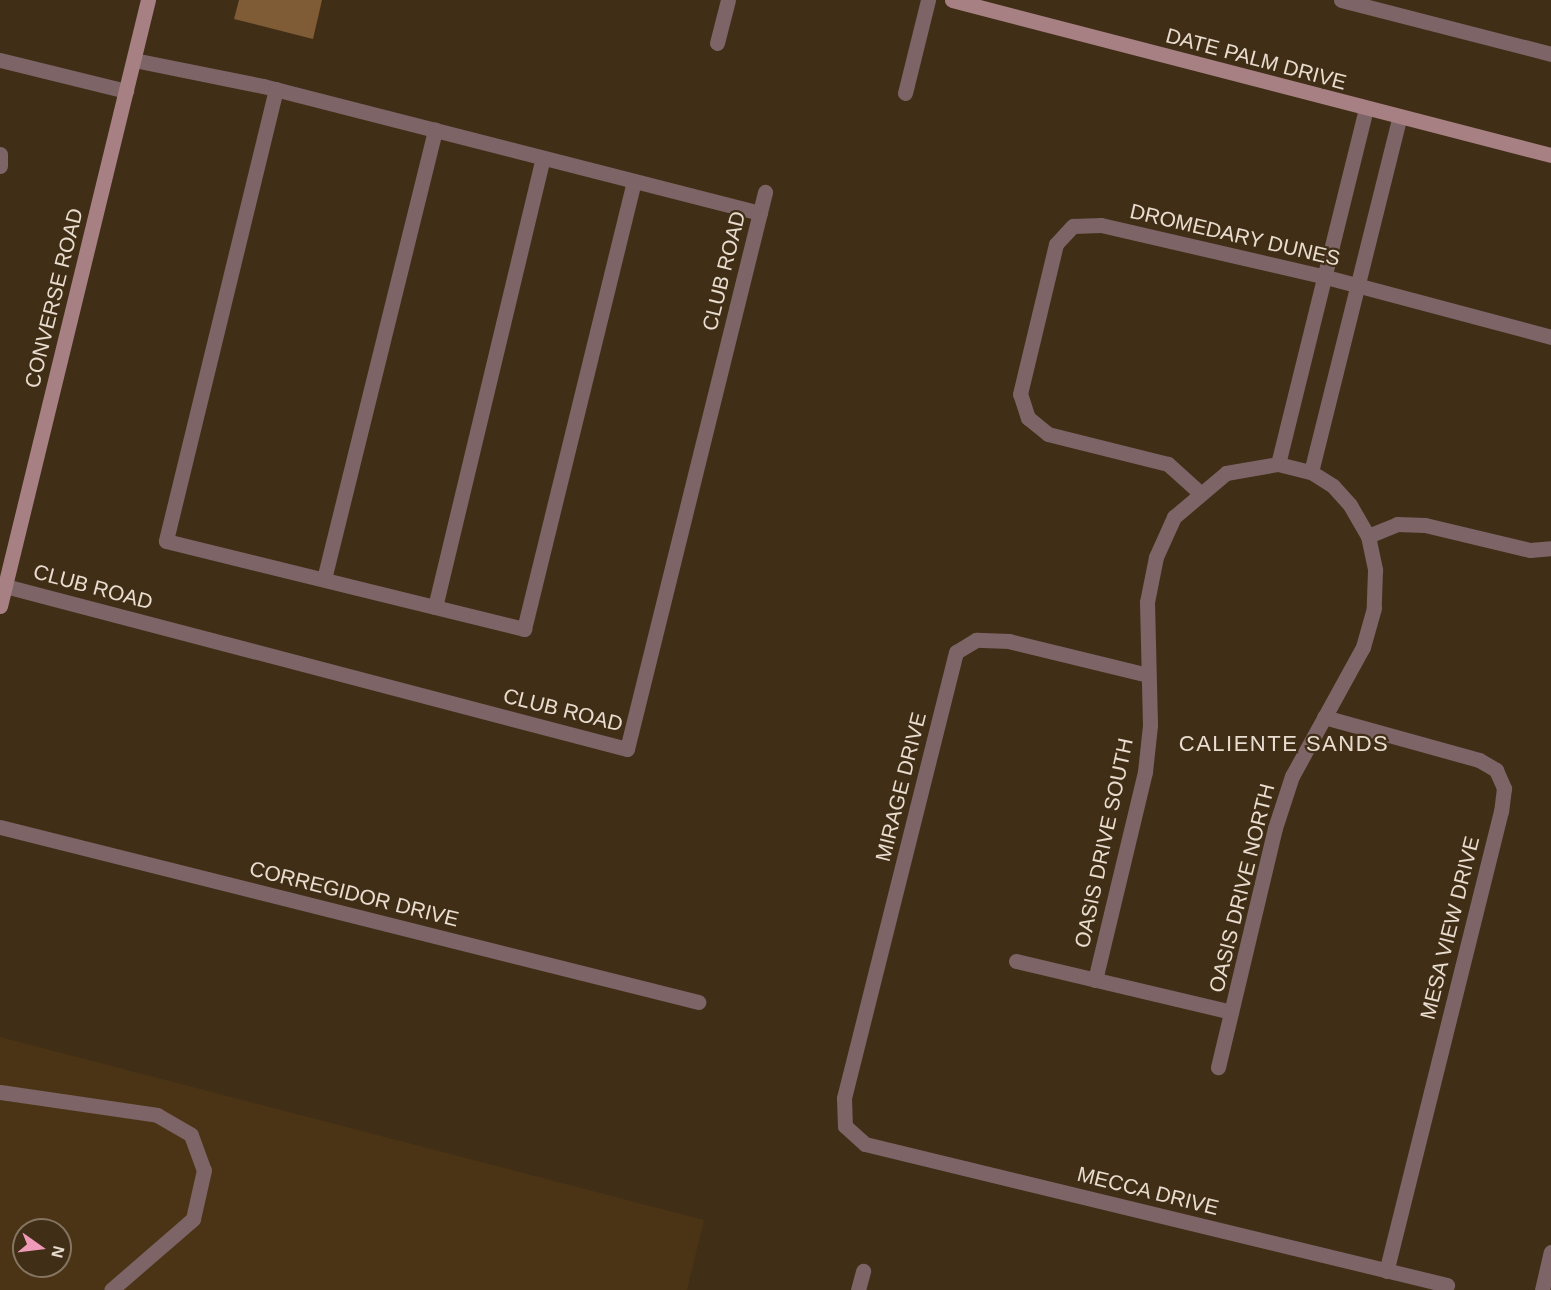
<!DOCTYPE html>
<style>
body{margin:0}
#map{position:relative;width:1551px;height:1290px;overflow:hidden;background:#412e17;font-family:Arial,sans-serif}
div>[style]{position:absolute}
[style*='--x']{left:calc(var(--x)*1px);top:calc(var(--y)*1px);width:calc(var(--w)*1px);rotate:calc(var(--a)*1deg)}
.built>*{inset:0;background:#4b3415}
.building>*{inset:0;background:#805c36}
.lane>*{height:15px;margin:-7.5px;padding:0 7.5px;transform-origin:7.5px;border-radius:7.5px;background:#7d6467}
.street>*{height:15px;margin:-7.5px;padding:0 7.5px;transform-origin:7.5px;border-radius:7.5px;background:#7d6467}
.secondary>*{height:15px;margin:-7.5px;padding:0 7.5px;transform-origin:7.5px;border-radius:7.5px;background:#a78084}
span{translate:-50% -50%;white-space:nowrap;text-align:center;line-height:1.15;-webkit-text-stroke:4.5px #412e17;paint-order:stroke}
.street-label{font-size:21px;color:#e9ddcf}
.neighbourhood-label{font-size:22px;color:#e9ddcf;letter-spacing:1.5px}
.north{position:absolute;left:12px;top:1218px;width:60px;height:60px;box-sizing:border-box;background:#412e17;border:2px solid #847461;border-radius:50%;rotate:104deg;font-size:16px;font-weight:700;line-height:24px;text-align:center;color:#e9ddcf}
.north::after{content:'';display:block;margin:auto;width:21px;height:27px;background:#ef9ab8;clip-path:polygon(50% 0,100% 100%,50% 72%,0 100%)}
</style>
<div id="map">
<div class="built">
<div style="clip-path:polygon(evenodd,0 1037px,704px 1220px,687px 1290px,0 1290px,0 1037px,24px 1230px,60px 1230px,60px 1266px,24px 1266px,24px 1230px)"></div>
</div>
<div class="building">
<div style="clip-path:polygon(239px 0,322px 0,313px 39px,234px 19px)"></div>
</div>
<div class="lane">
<div style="--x:717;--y:43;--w:44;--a:-75.7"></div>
<div style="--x:0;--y:60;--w:130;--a:13.8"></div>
<div style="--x:134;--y:60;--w:132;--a:11.4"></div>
<div style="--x:263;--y:86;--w:513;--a:14.33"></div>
<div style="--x:276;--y:89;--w:465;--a:103.7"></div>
<div style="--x:166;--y:541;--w:369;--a:13.8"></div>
<div style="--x:524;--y:629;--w:461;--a:-76.2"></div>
<div style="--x:905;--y:93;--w:96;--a:-76.1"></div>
<div style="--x:0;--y:154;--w:12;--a:90"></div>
<div style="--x:324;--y:579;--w:463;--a:-76.1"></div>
<div style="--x:435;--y:607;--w:462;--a:-76.5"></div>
<div style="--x:0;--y:1092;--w:159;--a:8.3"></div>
<div style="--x:157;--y:1115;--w:39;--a:30"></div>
<div style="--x:191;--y:1135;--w:37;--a:70"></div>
<div style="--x:204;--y:1170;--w:50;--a:102.7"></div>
<div style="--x:193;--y:1219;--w:108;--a:139.1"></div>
</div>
<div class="street">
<div style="--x:1341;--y:0;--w:217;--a:14.4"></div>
<div style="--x:1278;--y:464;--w:366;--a:-76.1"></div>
<div style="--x:1311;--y:472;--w:365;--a:-76"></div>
<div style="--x:1199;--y:492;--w:42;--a:-137.9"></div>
<div style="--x:1168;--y:464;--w:124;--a:-166"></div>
<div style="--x:1048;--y:434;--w:26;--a:-141"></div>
<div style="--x:1028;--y:418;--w:25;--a:-108"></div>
<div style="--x:1020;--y:394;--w:154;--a:-76.5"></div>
<div style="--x:1056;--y:244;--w:25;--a:-47"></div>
<div style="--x:1073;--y:226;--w:28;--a:-2"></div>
<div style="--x:1101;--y:225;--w:231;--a:13"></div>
<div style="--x:1326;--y:277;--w:233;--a:14.9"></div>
<div style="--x:1368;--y:536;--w:31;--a:-22"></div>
<div style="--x:1397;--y:524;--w:28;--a:2"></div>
<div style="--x:1425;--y:525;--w:108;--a:13.4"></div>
<div style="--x:1530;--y:550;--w:21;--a:-5"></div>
<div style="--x:5;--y:586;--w:643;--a:14.68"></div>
<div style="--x:627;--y:749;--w:574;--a:-76.08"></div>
<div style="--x:1148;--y:675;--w:143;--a:-166.3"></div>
<div style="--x:1009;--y:641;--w:33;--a:-178"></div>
<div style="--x:976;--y:640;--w:23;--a:149"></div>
<div style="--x:956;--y:652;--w:460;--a:104.1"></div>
<div style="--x:844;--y:1098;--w:28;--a:88"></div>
<div style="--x:845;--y:1126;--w:27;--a:42"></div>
<div style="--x:865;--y:1144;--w:599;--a:13.62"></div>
<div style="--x:1324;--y:717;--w:161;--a:15.5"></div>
<div style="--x:1479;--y:760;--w:20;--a:30"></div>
<div style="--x:1496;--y:770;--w:20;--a:66"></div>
<div style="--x:1504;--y:788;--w:23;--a:97"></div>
<div style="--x:1501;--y:811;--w:474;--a:104"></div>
<div style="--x:0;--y:827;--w:720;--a:14.07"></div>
<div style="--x:1016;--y:961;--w:221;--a:13.3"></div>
<div style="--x:1095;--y:980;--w:214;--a:-76.5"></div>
<div style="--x:1145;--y:772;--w:47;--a:-83.9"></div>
<div style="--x:1150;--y:725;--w:123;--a:-91.4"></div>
<div style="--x:1147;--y:602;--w:46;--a:-78.7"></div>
<div style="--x:1156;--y:557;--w:44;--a:-65.8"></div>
<div style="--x:1174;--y:517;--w:68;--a:-40.2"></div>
<div style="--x:1226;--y:473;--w:53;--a:-9.8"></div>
<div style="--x:1278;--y:464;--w:34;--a:14"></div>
<div style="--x:1311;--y:472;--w:26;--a:32"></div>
<div style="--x:1333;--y:486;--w:25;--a:48"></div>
<div style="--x:1350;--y:505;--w:36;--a:60"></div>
<div style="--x:1368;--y:536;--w:35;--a:78"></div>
<div style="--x:1375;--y:570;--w:38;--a:92"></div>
<div style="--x:1374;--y:608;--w:41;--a:105.8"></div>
<div style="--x:1363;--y:647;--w:147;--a:118.8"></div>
<div style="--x:1292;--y:776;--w:55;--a:108.1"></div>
<div style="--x:1275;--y:828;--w:246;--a:103.4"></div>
<div style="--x:858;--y:1290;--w:20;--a:-75"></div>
<div style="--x:1542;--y:1290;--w:39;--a:-77"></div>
</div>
<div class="secondary">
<div style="--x:952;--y:0;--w:619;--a:14.51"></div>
<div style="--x:0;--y:606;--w:624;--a:-76.28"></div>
</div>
<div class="street-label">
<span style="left:1256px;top:59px;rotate:15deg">DATE PALM DRIVE</span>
<span style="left:1235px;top:235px;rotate:13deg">DROMEDARY DUNES</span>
<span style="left:724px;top:271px;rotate:-76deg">CLUB ROAD</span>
<span style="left:54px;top:298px;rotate:-76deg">CONVERSE ROAD</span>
<span style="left:93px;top:587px;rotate:15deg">CLUB ROAD</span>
<span style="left:563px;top:710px;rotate:14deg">CLUB ROAD</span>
<span style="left:901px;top:787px;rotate:-76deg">MIRAGE DRIVE</span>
<span style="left:1104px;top:843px;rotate:-78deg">OASIS DRIVE SOUTH</span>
<span style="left:1242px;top:888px;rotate:-76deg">OASIS DRIVE NORTH</span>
<span style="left:354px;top:894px;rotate:14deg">CORREGIDOR DRIVE</span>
<span style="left:1450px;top:928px;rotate:-76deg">MESA VIEW DRIVE</span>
<span style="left:1148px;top:1191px;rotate:14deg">MECCA DRIVE</span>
</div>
<div class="neighbourhood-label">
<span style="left:1284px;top:744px">CALIENTE SANDS</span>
</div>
<div class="north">N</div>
</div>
